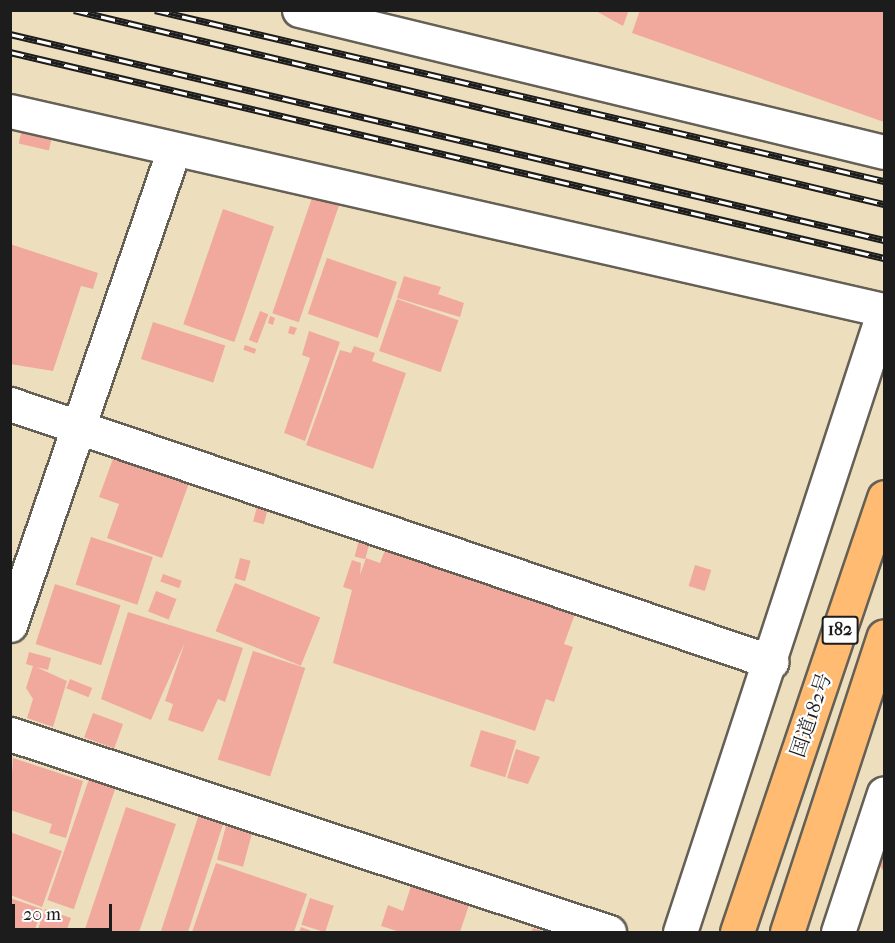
<!DOCTYPE html>
<meta charset="utf-8">
<style>
body{margin:0}
#map{position:relative;width:895px;height:943px;overflow:hidden;background:#eddfbe;font-family:"IM FELL French Canon","Noto Serif JP",serif}
div>[style]{position:absolute}
[style*='--x']{left:calc(var(--x)*1px);top:calc(var(--y)*1px);width:calc(var(--w)*1px);rotate:calc(var(--a)*1deg)}
.building>*{inset:0;background:#f1a99d;transform-origin:0 0}
.roads{filter:drop-shadow(2px 0 #656055) drop-shadow(-2px 0 #656055) drop-shadow(0 2px #656055) drop-shadow(0 -2px #656055)}
.minor>*{height:33px;margin:-16.5px;padding:0 16.5px;transform-origin:16.5px;border-radius:16.5px;background:#fff}
.highway>*{height:33px;margin:-16.5px;padding:0 16.5px;transform-origin:16.5px;border-radius:16.5px;background:#febb71}
.rail>*{height:7px;margin-top:-3.5px;transform-origin:0;background:repeating-linear-gradient(90deg,#fff 0 14px,#1c1c1c 0 28px);box-sizing:border-box;border-block:2px solid #1c1c1c}
span{translate:-50% -50%;white-space:nowrap;text-align:center;line-height:1.15;-webkit-text-stroke:4.5px #fff;paint-order:stroke}
.shield-label span{padding:2px 4px;background:#fff;border:2px solid;border-radius:4px;-webkit-text-stroke-width:0}
.shield-label{font-size:18px;color:#1c1c1c;font-weight:700}
.street-label{font-size:20px;color:#1c1c1c}
.frame{position:absolute;inset:0;border:12px solid #1c1c1c;pointer-events:none}
.scale{position:absolute;left:12px;top:904px;width:100px;height:27px;box-sizing:border-box;border:3px solid #1c1c1c;border-top:0;padding-left:8px;font-size:18px;line-height:21px;white-space:nowrap;color:#1c1c1c;-webkit-text-stroke:4px #fff;paint-order:stroke}
</style>
<div id="map">
<div class="building">
<div style="clip-path:polygon(594px 10px,629px 10px,623px 26px)"></div>
<div style="clip-path:polygon(640px 10px,884px 10px,884px 122px,632px 33px)"></div>
<div style="left:22px;top:129px;width:31px;height:15px;rotate:13deg"></div>
<div style="left:313px;top:195px;width:28px;height:125px;rotate:19deg"></div>
<div style="left:223px;top:209px;width:54px;height:122px;rotate:19deg"></div>
<div style="clip-path:polygon(10px 244px,98px 273px,93px 289px,81px 286px,53px 371px,10px 364px)"></div>
<div style="left:327px;top:258px;width:74px;height:59px;rotate:19deg"></div>
<div style="clip-path:polygon(404px 276px,441px 287px,438px 294px,464px 303px,460px 317px,397px 298px)"></div>
<div style="left:397px;top:299px;width:65px;height:55px;rotate:19deg"></div>
<div style="left:260px;top:311px;width:9px;height:31px;rotate:21deg"></div>
<div style="clip-path:polygon(270px 316px,275px 318px,273px 325px,268px 323px)"></div>
<div style="left:153px;top:322px;width:76px;height:39px;rotate:18deg"></div>
<div style="clip-path:polygon(290px 326px,297px 328px,294px 335px,288px 333px)"></div>
<div style="clip-path:polygon(309px 331px,340px 342px,305px 441px,284px 433px,310px 358px,302px 355px)"></div>
<div style="left:245px;top:345px;width:12px;height:5px;rotate:20deg"></div>
<div style="clip-path:polygon(354px 346px,375px 353px,372px 361px,406px 373px,373px 469px,306px 445px,340px 350px,351px 353px)"></div>
<div style="clip-path:polygon(114px 456px,189px 483px,162px 558px,107px 538px,119px 504px,99px 497px)"></div>
<div style="left:257px;top:507px;width:11px;height:15px;rotate:15deg"></div>
<div style="left:91px;top:537px;width:65px;height:50px;rotate:18deg"></div>
<div style="left:359px;top:540px;width:11px;height:17px;rotate:15deg"></div>
<div style="clip-path:polygon(385px 550px,575px 614px,564px 644px,573px 647px,554px 702px,546px 699px,535px 731px,333px 663px,352px 590px,343px 587px,352px 560px,361px 563px,360px 575px,366px 558px,380px 563px)"></div>
<div style="left:240px;top:558px;width:11px;height:21px;rotate:15deg"></div>
<div style="left:695px;top:565px;width:17px;height:22px;rotate:17deg"></div>
<div style="left:163px;top:574px;width:20px;height:8px;rotate:20deg"></div>
<div style="left:235px;top:583px;width:92px;height:52px;rotate:22deg"></div>
<div style="left:55px;top:584px;width:69px;height:63px;rotate:18deg"></div>
<div style="left:156px;top:591px;width:22px;height:22px;rotate:21deg"></div>
<div style="clip-path:polygon(128px 612px,243px 648px,225px 702px,218px 699px,203px 732px,168px 720px,173px 704px,165px 701px,185px 642px,151px 720px,101px 699px)"></div>
<div style="left:253px;top:651px;width:55px;height:114px;rotate:18deg"></div>
<div style="clip-path:polygon(29px 652px,51px 658px,48px 670px,36px 667px,67px 681px,53px 727px,27px 718px,33px 699px,26px 688px,33px 666px,26px 664px)"></div>
<div style="left:70px;top:679px;width:24px;height:10px;rotate:22deg"></div>
<div style="left:93px;top:713px;width:32px;height:26px;rotate:20deg"></div>
<div style="left:481px;top:730px;width:37px;height:38px;rotate:17deg"></div>
<div style="clip-path:polygon(516px 749px,540px 757px,528px 784px,507px 778px)"></div>
<div style="clip-path:polygon(13px 758px,83px 781px,66px 838px,49px 833px,52px 824px,10px 810px)"></div>
<div style="left:89px;top:779px;width:28px;height:128px;rotate:19deg"></div>
<div style="clip-path:polygon(126px 807px,176px 824px,139px 932px,84px 932px)"></div>
<div style="left:199px;top:814px;width:26px;height:125px;rotate:18deg"></div>
<div style="left:226px;top:826px;width:27px;height:35px;rotate:15deg"></div>
<div style="clip-path:polygon(10px 832px,62px 851px,42px 907px,10px 895px)"></div>
<div style="clip-path:polygon(884px 839px,884px 871px,875px 861px)"></div>
<div style="clip-path:polygon(216px 863px,307px 894px,294px 932px,192px 932px)"></div>
<div style="clip-path:polygon(411px 886px,469px 905px,460px 932px,400px 932px,381px 926px,388px 905px,403px 911px)"></div>
<div style="clip-path:polygon(10px 898px,42px 909px,34px 932px,10px 932px)"></div>
<div style="left:310px;top:898px;width:25px;height:28px;rotate:18deg"></div>
<div style="clip-path:polygon(45px 909px,71px 918px,66px 932px,37px 932px)"></div>
<div style="clip-path:polygon(301px 927px,314px 932px,299px 932px)"></div>
<div style="clip-path:polygon(533px 928px,546px 932px,531px 932px)"></div>
</div>
<div class="roads">
<div class="minor">
<div style="--x:299;--y:10;--w:602;--a:13.64"></div>
<div style="--x:10;--y:111;--w:896;--a:12.83"></div>
<div style="--x:10;--y:404;--w:804;--a:18.71"></div>
<div style="--x:10;--y:625;--w:503;--a:-70.99"></div>
<div style="--x:10;--y:734;--w:631;--a:18.29"></div>
<div style="--x:680;--y:932;--w:655;--a:-71.84"></div>
<div style="--x:838;--y:932;--w:146;--a:-71.7"></div>
</div>
<div class="highway">
<div style="--x:737;--y:932;--w:459;--a:-71.3"></div>
<div style="--x:787;--y:932;--w:311;--a:-71.9"></div>
</div>
</div>
<div class="rail">
<div style="--x:74;--y:10;--w:833;--a:13.47"></div>
<div style="--x:155;--y:10;--w:749;--a:13.2"></div>
<div style="--x:10;--y:34;--w:898;--a:13.26"></div>
<div style="--x:10;--y:52;--w:898;--a:13.26"></div>
</div>
<div class="shield-label">
<span style="left:840px;top:630px">182</span>
</div>
<div class="street-label">
<span style="left:811px;top:715px;rotate:-71deg">国道182号</span>
</div>
<div class="frame"></div>
<div class="scale">20 m</div>
</div>
